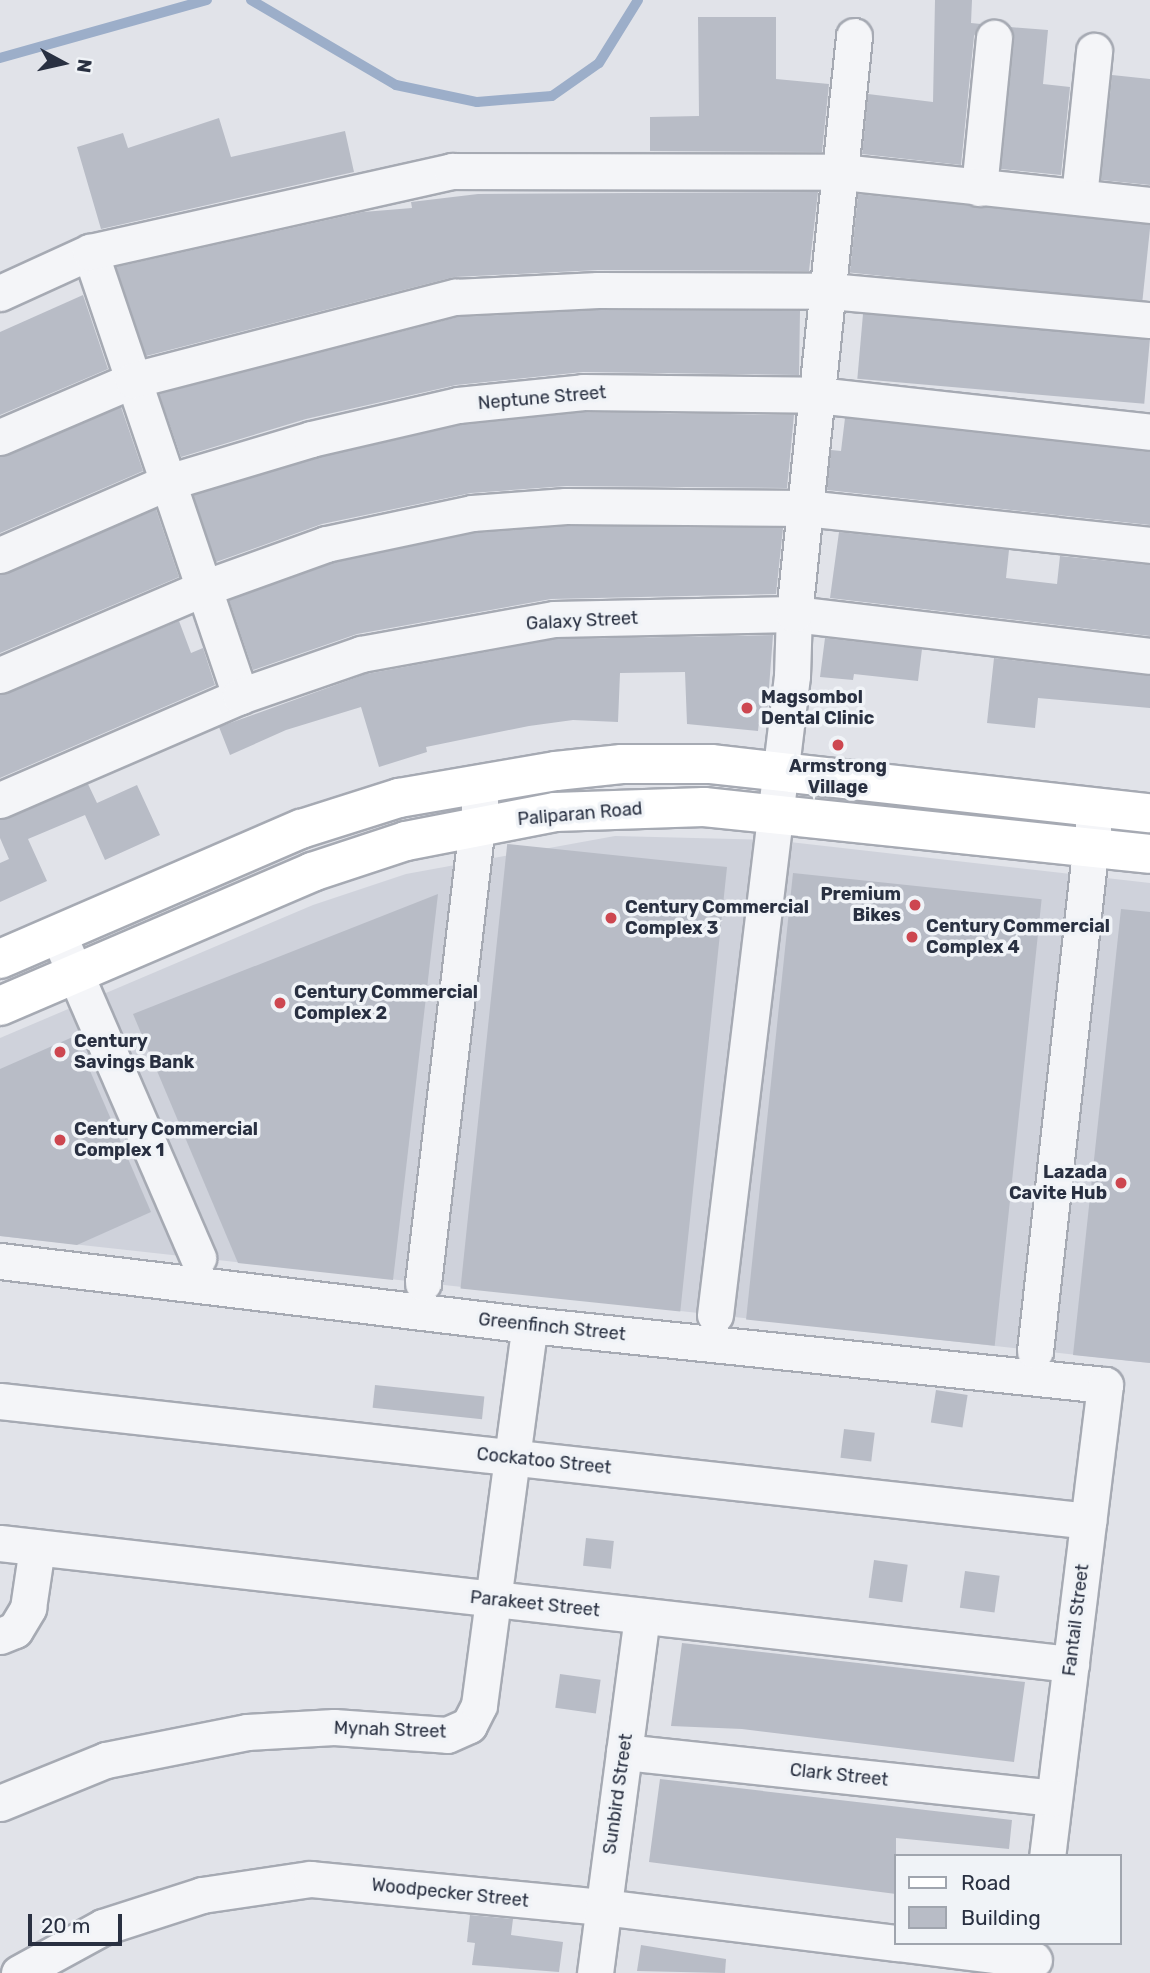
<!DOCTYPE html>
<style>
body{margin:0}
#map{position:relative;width:1150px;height:1973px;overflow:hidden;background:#e1e3e9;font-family:Rubik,sans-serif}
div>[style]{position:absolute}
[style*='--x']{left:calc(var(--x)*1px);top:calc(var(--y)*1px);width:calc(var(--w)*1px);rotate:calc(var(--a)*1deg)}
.built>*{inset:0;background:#cfd2db}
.stream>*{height:10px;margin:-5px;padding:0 5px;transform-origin:5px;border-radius:5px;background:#9caec9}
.building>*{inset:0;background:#b8bcc6;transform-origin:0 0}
.roads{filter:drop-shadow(2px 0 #a6aab3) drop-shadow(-2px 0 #a6aab3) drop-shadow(0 2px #a6aab3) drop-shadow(0 -2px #a6aab3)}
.minor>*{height:35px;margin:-17.5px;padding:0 17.5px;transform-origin:17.5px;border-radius:17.5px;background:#f4f5f8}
.major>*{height:38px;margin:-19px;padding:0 19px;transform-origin:19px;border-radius:19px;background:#fff}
.dots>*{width:19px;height:19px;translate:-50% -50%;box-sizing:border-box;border:4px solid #f0f3f7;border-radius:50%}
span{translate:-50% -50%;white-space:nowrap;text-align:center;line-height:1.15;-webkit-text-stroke:7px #f0f3f7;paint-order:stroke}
.street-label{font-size:18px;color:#293041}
.poi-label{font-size:18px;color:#293041;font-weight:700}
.left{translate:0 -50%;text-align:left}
.right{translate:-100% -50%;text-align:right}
.legend{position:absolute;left:894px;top:1854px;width:228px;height:91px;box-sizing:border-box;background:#f0f3f7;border:2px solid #a0a5ae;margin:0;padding:9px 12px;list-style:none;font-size:21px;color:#293041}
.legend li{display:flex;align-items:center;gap:14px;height:35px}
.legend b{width:35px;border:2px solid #a0a5ae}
.north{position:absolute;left:28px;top:28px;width:70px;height:70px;-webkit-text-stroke:5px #f0f3f7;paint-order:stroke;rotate:98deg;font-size:19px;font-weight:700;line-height:28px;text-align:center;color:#293041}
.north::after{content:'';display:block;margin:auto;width:24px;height:32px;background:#293041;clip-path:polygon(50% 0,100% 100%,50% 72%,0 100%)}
.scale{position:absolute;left:28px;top:1914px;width:94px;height:32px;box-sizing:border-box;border:4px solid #293041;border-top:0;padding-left:9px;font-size:21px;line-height:24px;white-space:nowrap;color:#293041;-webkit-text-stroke:5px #f0f3f7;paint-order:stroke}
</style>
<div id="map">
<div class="built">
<div style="clip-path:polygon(615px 836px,772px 840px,1150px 883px,1150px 1363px,0 1236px,0 1038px,313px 905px,406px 874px)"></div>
</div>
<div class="stream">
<div style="--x:251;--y:0;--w:168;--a:30.4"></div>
<div style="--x:396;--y:85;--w:83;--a:11.9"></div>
<div style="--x:477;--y:102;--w:75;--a:-4.6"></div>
<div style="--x:552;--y:96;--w:57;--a:-35.1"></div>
<div style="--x:599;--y:63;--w:74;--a:-58.2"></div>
<div style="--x:0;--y:58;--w:215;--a:-15.7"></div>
</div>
<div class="building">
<div style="clip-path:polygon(935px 0,972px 0,971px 23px,981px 24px,974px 36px,961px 165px,862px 154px,868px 94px,933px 102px)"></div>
<div style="clip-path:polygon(698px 17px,776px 17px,776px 79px,829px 84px,822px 152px,650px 151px,650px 117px,699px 116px)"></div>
<div style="clip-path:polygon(1010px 27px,1048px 30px,1043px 84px,1070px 87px,1061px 175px,1001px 169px,1014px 40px)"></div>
<div style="clip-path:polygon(1112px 75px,1150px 79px,1150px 185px,1101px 180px)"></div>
<div style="clip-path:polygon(219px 118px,231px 157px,345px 131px,354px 172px,101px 229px,77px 147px,123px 133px,128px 148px)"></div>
<div style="clip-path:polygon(818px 192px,809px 271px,598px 270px,454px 277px,146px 356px,116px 267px,363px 212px,412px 208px,411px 202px,478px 194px)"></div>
<div style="left:858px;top:194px;width:294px;height:79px;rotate:6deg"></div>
<div style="clip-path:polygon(83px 295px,108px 369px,0 415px,0 332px)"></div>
<div style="clip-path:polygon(598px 310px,800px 311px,799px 375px,583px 372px,456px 385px,306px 419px,181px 457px,159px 394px,458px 317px)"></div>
<div style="left:863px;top:314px;width:288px;height:65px;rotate:5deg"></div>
<div style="clip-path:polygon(121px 407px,143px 471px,0 533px,0 457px)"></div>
<div style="clip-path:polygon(584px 412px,794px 415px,787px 488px,566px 486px,471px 493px,322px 524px,216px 562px,193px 495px,316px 458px,461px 425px)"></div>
<div style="clip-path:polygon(845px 418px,1150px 452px,1150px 525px,827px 490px,831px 450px,841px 451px)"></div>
<div style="clip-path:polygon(156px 509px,179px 577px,0 653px,0 575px)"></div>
<div style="clip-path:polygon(567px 526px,783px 528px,776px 594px,551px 599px,357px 634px,253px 670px,229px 600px,332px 563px,475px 533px)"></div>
<div style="clip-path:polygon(839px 532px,1009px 550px,1006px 578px,1057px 584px,1060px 556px,1150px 565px,1150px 636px,830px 598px)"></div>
<div style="clip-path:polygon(179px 621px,191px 653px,203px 648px,215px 685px,0 778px,0 695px)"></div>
<div style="clip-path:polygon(773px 635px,767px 714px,760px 713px,758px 731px,687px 724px,685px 672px,620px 673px,618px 722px,573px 720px,529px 726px,426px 747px,427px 752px,379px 767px,361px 707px,286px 730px,230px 755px,219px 727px,366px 674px,556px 639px)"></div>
<div style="clip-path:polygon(825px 638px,922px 649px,918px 681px,854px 674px,853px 680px,820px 677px)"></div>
<div style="clip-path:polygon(994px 658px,1150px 676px,1150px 708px,1038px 698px,1035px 728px,987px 723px)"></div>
<div style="clip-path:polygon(88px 784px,97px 803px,137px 785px,160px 835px,105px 860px,85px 815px,28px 839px,47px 881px,0 902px,0 863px,9px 859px,0 838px,0 820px)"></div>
<div style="left:727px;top:867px;width:447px;height:221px;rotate:96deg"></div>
<div style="left:793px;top:873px;width:250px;height:449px;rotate:6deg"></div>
<div style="clip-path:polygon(438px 894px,393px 1280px,238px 1263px,133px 1014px)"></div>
<div style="clip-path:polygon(1121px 909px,1150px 912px,1150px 1363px,1073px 1355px)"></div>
<div style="clip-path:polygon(75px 1036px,151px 1212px,77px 1245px,0 1236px,0 1069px)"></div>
<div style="left:375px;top:1385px;width:110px;height:23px;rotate:6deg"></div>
<div style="left:936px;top:1390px;width:32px;height:33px;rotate:9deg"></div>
<div style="left:844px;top:1429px;width:31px;height:29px;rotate:7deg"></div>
<div style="left:586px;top:1538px;width:28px;height:28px;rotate:6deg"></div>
<div style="left:874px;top:1560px;width:34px;height:38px;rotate:8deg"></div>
<div style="left:965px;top:1571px;width:35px;height:37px;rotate:8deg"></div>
<div style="clip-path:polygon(682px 1643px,1025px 1682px,1014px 1762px,742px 1729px,671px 1726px)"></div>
<div style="left:560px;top:1674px;width:41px;height:34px;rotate:8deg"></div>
<div style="clip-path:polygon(660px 1779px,1012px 1820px,1009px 1849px,896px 1838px,896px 1894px,649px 1862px)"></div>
<div style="clip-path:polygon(470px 1915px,513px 1919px,511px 1935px,563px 1942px,559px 1972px,472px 1965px,475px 1943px,467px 1942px)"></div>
<div style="clip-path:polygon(641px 1945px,726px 1959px,725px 1973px,637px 1971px)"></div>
</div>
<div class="roads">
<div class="minor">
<div style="--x:979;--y:188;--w:151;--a:-84.3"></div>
<div style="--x:1079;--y:197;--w:147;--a:-84.1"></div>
<div style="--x:90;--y:252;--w:469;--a:71.3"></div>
<div style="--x:0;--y:293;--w:99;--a:-24.5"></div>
<div style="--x:90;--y:252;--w:371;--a:-12.6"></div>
<div style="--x:452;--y:171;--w:390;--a:0.1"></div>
<div style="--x:842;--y:172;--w:310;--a:6.1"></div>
<div style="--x:0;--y:437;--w:145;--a:-23.2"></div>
<div style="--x:133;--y:380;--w:333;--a:-14.5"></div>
<div style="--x:455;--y:297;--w:143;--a:-2.8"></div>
<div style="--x:598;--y:290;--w:232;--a:0.2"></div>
<div style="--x:830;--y:291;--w:321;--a:5.2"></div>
<div style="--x:0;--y:555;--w:183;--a:-23.5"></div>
<div style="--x:168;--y:482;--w:149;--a:-16.7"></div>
<div style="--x:311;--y:439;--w:151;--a:-13"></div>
<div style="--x:458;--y:405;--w:126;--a:-5.9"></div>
<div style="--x:583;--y:392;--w:234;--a:0.7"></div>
<div style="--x:817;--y:395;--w:335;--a:6.3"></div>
<div style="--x:0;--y:675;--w:222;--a:-23.1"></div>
<div style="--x:204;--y:588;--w:130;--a:-19.8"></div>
<div style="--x:326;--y:544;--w:149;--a:-12"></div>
<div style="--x:472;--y:513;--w:94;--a:-4.3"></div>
<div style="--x:566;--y:506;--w:239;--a:0.5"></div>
<div style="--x:805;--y:508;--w:347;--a:6.1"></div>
<div style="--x:0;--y:800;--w:262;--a:-23.4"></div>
<div style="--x:240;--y:696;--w:128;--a:-19.1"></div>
<div style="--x:361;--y:654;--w:196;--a:-10.3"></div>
<div style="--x:554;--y:619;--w:240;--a:-1.2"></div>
<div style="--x:794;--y:614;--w:358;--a:6.7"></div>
<div style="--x:58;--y:934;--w:353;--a:66.6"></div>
<div style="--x:0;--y:1261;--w:534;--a:6.89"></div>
<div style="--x:530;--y:1325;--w:578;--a:5.96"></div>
<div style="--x:1105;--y:1385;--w:475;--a:97"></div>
<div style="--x:423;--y:1283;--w:504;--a:-83.28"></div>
<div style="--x:715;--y:1315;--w:644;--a:-83.13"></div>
<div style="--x:792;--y:676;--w:62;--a:-88.2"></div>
<div style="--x:794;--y:614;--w:581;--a:-84.07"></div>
<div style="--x:1035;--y:1351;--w:547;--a:-83.71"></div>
<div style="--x:0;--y:1401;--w:1095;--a:6.29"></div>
<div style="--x:0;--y:1543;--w:1078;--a:6.45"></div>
<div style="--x:0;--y:1636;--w:16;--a:-22"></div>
<div style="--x:15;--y:1630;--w:26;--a:-59"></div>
<div style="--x:28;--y:1608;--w:61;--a:-81.5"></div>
<div style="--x:624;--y:1752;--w:432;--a:6.1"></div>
<div style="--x:0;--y:1803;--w:114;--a:-22.1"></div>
<div style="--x:106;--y:1760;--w:144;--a:-11.2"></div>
<div style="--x:247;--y:1732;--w:87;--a:-3.3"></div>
<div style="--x:334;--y:1727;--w:113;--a:4"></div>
<div style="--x:447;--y:1735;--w:24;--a:-24"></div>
<div style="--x:469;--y:1725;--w:22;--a:-63"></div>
<div style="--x:479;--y:1705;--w:383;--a:-82.4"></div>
<div style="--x:898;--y:1943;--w:137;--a:7.1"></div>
<div style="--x:19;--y:1973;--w:96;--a:-28.7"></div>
<div style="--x:103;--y:1927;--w:104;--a:-17.9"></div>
<div style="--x:202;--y:1895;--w:110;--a:-8.4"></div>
<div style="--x:311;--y:1879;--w:293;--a:5.5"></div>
<div style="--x:603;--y:1907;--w:295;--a:7"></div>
<div style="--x:595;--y:1973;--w:360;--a:-82.5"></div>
</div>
<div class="major">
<div style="--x:0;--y:959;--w:328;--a:-23.4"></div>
<div style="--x:301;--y:829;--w:103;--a:-17.6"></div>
<div style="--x:399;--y:798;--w:159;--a:-9.8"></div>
<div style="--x:556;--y:771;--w:66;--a:-6.1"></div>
<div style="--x:622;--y:764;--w:89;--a:0"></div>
<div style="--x:711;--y:764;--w:442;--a:6.4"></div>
<div style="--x:0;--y:1006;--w:340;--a:-23.2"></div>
<div style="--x:312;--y:872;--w:99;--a:-18.3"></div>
<div style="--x:406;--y:841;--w:152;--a:-11"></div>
<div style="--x:555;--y:812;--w:149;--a:-1.9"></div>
<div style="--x:704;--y:807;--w:448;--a:6"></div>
</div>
</div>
<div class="dots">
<div style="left:747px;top:708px;background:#cd4750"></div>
<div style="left:838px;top:745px;background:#cd4750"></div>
<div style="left:915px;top:905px;background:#cd4750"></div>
<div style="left:611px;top:918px;background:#cd4750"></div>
<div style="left:912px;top:937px;background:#cd4750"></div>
<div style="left:280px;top:1003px;background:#cd4750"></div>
<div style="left:60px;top:1052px;background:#cd4750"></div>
<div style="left:60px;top:1140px;background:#cd4750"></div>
<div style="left:1121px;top:1183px;background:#cd4750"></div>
</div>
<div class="street-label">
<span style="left:542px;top:398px;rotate:-5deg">Neptune Street</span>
<span style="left:582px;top:621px;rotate:-3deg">Galaxy Street</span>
<span style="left:580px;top:814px;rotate:-5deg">Paliparan Road</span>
<span style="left:552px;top:1327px;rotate:6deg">Greenfinch Street</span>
<span style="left:544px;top:1461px;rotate:6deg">Cockatoo Street</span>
<span style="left:535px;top:1604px;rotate:6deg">Parakeet Street</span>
<span style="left:1076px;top:1620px;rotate:-83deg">Fantail Street</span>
<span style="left:390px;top:1730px;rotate:2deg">Mynah Street</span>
<span style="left:839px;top:1775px;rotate:6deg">Clark Street</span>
<span style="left:618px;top:1794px;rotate:-82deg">Sunbird Street</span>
<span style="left:450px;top:1893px;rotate:6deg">Woodpecker Street</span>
</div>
<div class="poi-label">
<span class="left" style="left:761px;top:708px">Magsombol<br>Dental Clinic</span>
<span style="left:838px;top:777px">Armstrong<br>Village</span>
<span class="right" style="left:901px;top:905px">Premium<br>Bikes</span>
<span class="left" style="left:625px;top:918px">Century Commercial<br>Complex 3</span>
<span class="left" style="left:926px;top:937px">Century Commercial<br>Complex 4</span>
<span class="left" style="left:294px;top:1003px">Century Commercial<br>Complex 2</span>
<span class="left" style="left:74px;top:1052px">Century<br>Savings Bank</span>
<span class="left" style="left:74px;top:1140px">Century Commercial<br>Complex 1</span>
<span class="right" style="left:1107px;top:1183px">Lazada<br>Cavite Hub</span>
</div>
<ul class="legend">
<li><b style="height:9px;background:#fff"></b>Road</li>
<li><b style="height:19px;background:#b8bcc6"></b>Building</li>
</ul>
<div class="north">N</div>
<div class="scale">20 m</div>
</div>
